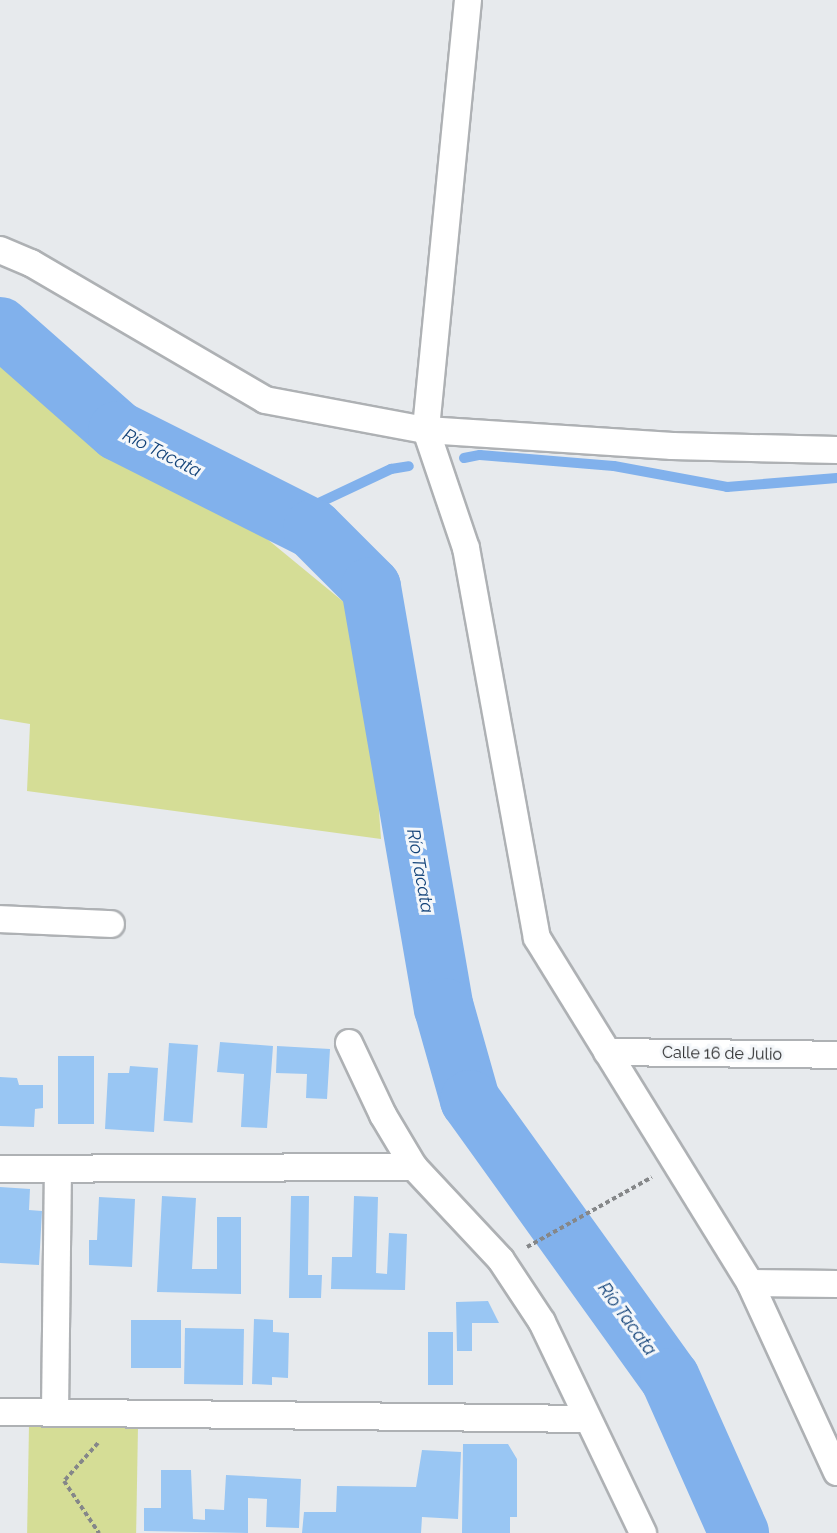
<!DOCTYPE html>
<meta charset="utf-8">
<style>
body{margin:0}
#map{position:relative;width:837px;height:1533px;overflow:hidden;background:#e7eaed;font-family:Raleway,sans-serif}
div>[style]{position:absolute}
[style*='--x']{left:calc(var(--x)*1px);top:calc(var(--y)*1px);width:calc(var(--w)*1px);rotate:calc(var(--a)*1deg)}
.green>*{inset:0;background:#d5dd96;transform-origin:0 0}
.stream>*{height:10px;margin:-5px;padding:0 5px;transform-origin:5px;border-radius:5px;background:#81b1ec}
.river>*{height:60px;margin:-30px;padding:0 30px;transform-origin:30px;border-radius:30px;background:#81b1ec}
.building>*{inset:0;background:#99c6f3;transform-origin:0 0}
.path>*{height:4px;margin-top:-2px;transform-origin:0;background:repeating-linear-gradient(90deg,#858789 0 4.5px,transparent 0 7.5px)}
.roads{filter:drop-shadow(2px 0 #aeb1b4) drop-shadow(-2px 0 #aeb1b4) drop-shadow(0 2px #aeb1b4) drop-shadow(0 -2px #aeb1b4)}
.street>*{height:26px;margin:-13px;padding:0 13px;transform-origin:13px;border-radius:13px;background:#fff}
span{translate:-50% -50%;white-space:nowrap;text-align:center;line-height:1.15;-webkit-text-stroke:6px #f4f7fa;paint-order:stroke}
.street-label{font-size:16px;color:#28292a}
.water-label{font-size:18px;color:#134379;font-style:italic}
</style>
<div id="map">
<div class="green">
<div style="clip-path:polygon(0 355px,18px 364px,124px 453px,261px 534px,351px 608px,369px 669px,381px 839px,27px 791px,30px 724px,0 719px)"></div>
<div style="left:29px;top:1425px;width:109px;height:108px;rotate:1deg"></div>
</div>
<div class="stream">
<div style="--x:464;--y:458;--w:16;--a:-11"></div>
<div style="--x:480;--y:455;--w:134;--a:4.7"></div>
<div style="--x:614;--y:466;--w:115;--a:10.5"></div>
<div style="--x:727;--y:487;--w:110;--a:-4.7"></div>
<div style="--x:289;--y:517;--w:113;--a:-25.2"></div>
<div style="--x:391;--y:469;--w:18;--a:-9"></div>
</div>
<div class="river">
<div style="--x:0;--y:327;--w:157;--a:41.4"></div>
<div style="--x:118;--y:431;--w:218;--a:26.7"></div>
<div style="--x:313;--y:529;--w:82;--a:45"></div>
<div style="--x:371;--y:587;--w:427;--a:80.2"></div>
<div style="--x:444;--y:1008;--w:96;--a:74.2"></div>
<div style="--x:470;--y:1100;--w:342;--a:54.3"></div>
<div style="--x:670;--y:1378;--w:170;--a:66"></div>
</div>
<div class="building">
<div style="clip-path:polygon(220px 1042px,273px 1046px,267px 1128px,241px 1127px,244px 1074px,217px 1072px)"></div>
<div style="left:169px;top:1043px;width:29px;height:78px;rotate:4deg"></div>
<div style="clip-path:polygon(277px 1046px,330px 1049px,327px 1099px,306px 1098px,307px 1074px,276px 1073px)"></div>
<div style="left:58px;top:1056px;width:36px;height:68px"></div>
<div style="clip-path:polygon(130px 1066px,158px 1068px,154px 1132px,105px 1129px,108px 1073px,129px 1073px)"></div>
<div style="clip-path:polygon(0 1077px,17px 1078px,19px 1085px,43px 1085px,43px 1108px,35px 1109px,34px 1127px,0 1126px)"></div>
<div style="clip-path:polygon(0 1187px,30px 1189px,29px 1210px,42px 1211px,39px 1265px,0 1263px)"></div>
<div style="clip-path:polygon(162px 1196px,196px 1198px,192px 1269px,217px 1269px,217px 1217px,241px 1217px,241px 1294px,157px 1292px)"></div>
<div style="clip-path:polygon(291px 1196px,309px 1196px,308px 1275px,322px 1275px,321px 1298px,289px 1298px)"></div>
<div style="clip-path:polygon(354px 1196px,378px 1197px,376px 1273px,387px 1274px,389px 1233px,407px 1234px,405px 1290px,331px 1289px,332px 1257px,352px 1257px)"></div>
<div style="clip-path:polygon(99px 1197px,135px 1199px,132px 1267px,89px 1265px,89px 1240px,97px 1240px)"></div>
<div style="clip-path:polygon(488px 1301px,499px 1323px,472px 1323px,472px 1351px,457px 1351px,456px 1302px)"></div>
<div style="clip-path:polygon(254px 1319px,273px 1320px,273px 1332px,289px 1333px,288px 1378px,272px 1377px,272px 1385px,252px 1384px)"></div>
<div style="left:131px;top:1320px;width:50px;height:48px"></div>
<div style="left:185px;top:1328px;width:59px;height:56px;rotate:1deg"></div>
<div style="left:453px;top:1332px;width:53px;height:25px;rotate:90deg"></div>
<div style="clip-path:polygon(463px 1444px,508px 1444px,517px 1459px,517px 1517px,510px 1517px,510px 1533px,462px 1533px)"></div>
<div style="clip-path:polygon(422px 1450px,461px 1452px,458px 1519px,422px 1517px,421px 1533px,302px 1533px,304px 1512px,336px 1512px,337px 1486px,416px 1487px)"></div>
<div style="clip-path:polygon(161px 1470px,191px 1470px,193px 1519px,205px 1520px,205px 1509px,224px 1510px,226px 1475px,301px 1479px,299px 1528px,266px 1527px,267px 1499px,248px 1498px,248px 1533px,144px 1531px,144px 1508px,161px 1508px)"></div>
</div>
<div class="path">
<div style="--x:527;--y:1247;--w:143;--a:-29.2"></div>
<div style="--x:98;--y:1443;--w:51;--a:131.8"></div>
<div style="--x:64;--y:1481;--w:63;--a:56.1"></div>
</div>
<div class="roads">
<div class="street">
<div style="--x:468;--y:0;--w:432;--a:95.6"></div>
<div style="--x:426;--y:430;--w:125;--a:71.3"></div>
<div style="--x:466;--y:548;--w:396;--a:79.7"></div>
<div style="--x:537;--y:938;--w:405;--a:58.3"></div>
<div style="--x:750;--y:1283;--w:208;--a:65.3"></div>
<div style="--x:0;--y:250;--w:34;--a:23"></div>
<div style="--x:31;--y:263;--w:271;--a:30.3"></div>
<div style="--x:265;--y:400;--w:164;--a:10.6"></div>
<div style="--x:426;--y:430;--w:247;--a:3.7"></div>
<div style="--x:672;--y:446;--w:165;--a:1.4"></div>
<div style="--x:0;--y:919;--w:111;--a:2.6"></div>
<div style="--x:349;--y:1043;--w:80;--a:64.7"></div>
<div style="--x:383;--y:1115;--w:61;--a:59.2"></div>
<div style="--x:414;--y:1167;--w:127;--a:46.9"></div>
<div style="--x:501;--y:1260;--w:74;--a:56.5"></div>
<div style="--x:542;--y:1322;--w:234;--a:64.4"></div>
<div style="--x:607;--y:1052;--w:230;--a:0.7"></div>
<div style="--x:0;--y:1169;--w:414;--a:-0.3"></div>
<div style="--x:750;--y:1283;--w:87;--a:0.7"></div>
<div style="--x:0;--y:1412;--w:586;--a:0.68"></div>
<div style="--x:55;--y:1412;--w:241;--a:-89.3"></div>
</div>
</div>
<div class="street-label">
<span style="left:722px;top:1054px;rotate:1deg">Calle 16 de Julio</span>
</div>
<div class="water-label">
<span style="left:162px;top:453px;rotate:27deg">Río Tacata</span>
<span style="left:420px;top:871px;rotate:80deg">Río Tacata</span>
<span style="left:627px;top:1319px;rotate:54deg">Río Tacata</span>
</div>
</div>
